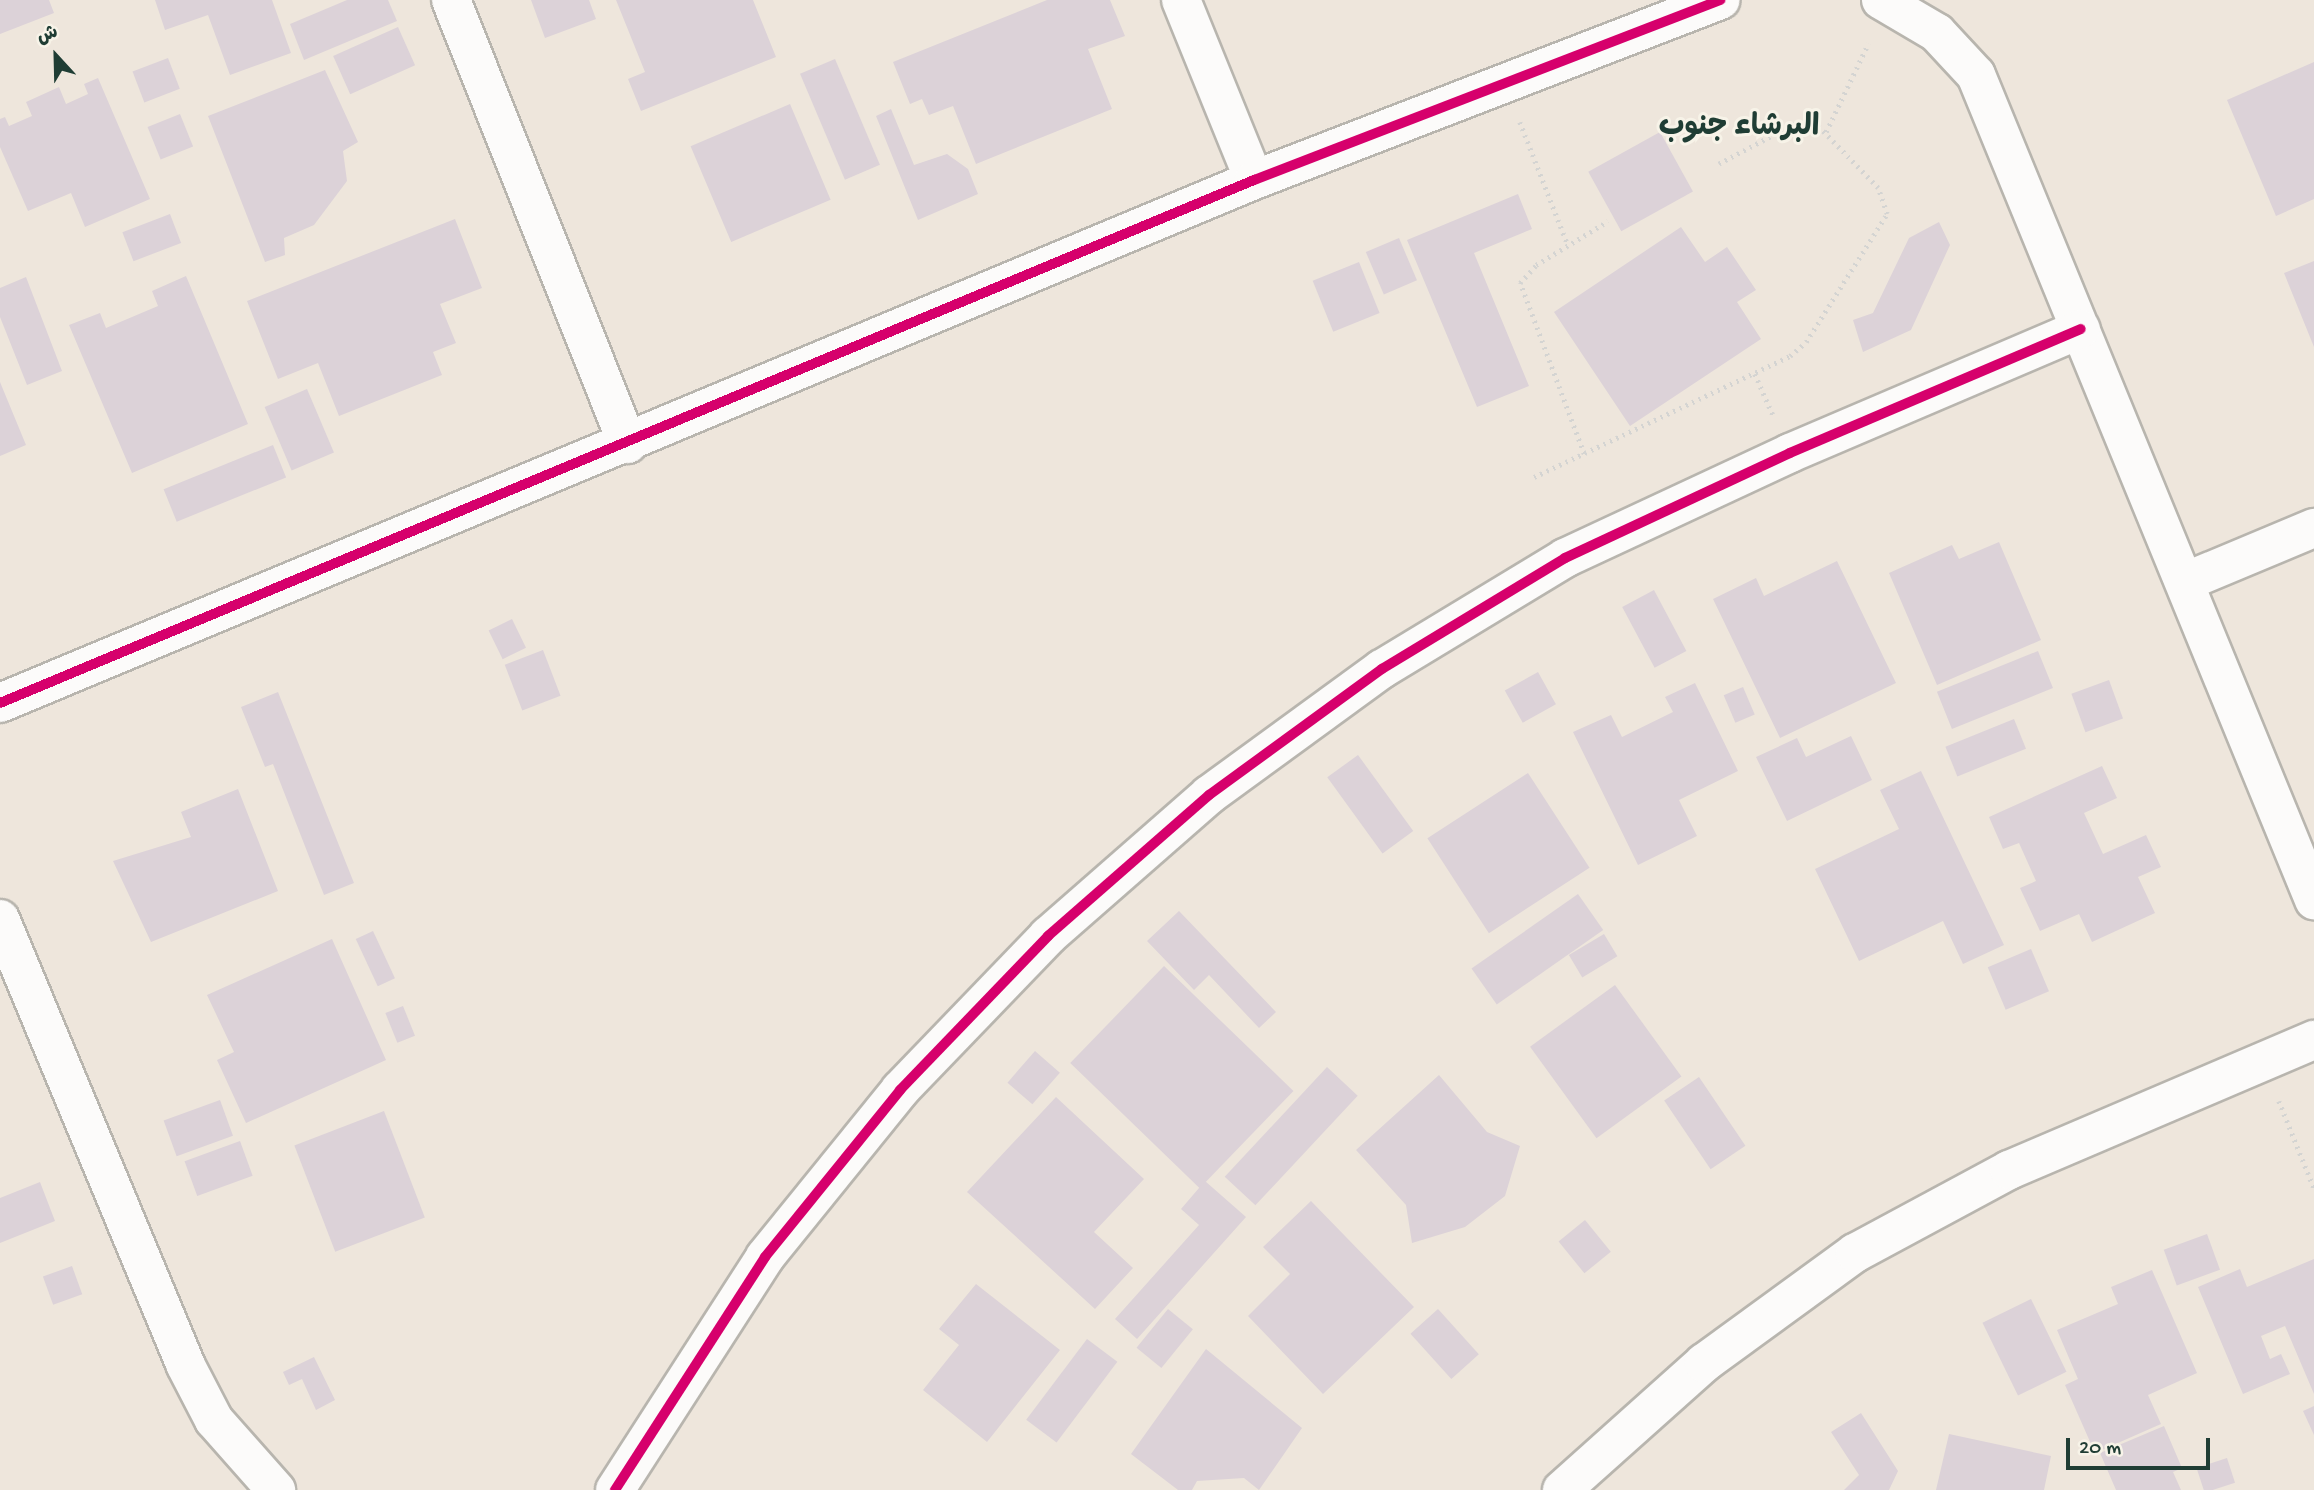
<!DOCTYPE html>
<meta charset="utf-8">
<style>
body{margin:0}
#map{position:relative;width:2314px;height:1490px;overflow:hidden;background:#eee6dc;font-family:"Gochi Hand","Playpen Sans Arabic",sans-serif}
div>[style]{position:absolute}
[style*='--x']{left:calc(var(--x)*1px);top:calc(var(--y)*1px);width:calc(var(--w)*1px);rotate:calc(var(--a)*1deg)}
.building>*{inset:0;background:#dcd2d8;transform-origin:0 0}
.path>*{height:4.5px;margin-top:-2.25px;transform-origin:0;background:repeating-linear-gradient(90deg,#d4d4d2 0 2px,transparent 0 7px)}
.roads{filter:drop-shadow(2px 0 #b8b5ae) drop-shadow(-2px 0 #b8b5ae) drop-shadow(0 2px #b8b5ae) drop-shadow(0 -2px #b8b5ae)}
.street>*{height:38px;margin:-19px;padding:0 19px;transform-origin:19px;border-radius:19px;background:#fcfbfa}
.cycleway>*{height:10px;margin:-5px;padding:0 5px;transform-origin:5px;border-radius:5px;background:#d6006c}
span{translate:-50% -50%;white-space:nowrap;text-align:center;line-height:1.15;-webkit-text-stroke:6px #f7f3e8;paint-order:stroke}
.district-label{font-size:30px;color:#1f3d34;font-weight:700}
.north{position:absolute;left:21px;top:21px;width:70px;height:70px;-webkit-text-stroke:5px #f7f3e8;paint-order:stroke;rotate:338deg;font-size:19px;font-weight:700;line-height:28px;text-align:center;color:#1f3d34}
.north::after{content:'';display:block;margin:auto;width:24px;height:32px;background:#1f3d34;clip-path:polygon(50% 0,100% 100%,50% 72%,0 100%)}
.scale{position:absolute;left:2066px;top:1438px;width:144px;height:32px;box-sizing:border-box;border:4px solid #1f3d34;border-top:0;padding-left:9px;font-size:21px;line-height:24px;white-space:nowrap;color:#1f3d34;-webkit-text-stroke:5px #f7f3e8;paint-order:stroke}
</style>
<div id="map">
<div class="building">
<div style="clip-path:polygon(0 0,49px 0,54px 13px,0 34px)"></div>
<div style="clip-path:polygon(155px 0,272px 0,291px 53px,230px 75px,208px 15px,165px 30px)"></div>
<div style="clip-path:polygon(347px 0,388px 0,397px 21px,304px 60px,290px 24px)"></div>
<div style="clip-path:polygon(531px 0,589px 0,596px 19px,545px 38px)"></div>
<div style="clip-path:polygon(616px 0,753px 0,776px 57px,641px 111px,628px 79px,645px 72px)"></div>
<div style="clip-path:polygon(1047px 0,1110px 0,1125px 36px,1088px 49px,1112px 109px,976px 164px,953px 106px,929px 115px,922px 99px,910px 104px,893px 62px)"></div>
<div style="left:398px;top:27px;width:42px;height:71px;rotate:66deg"></div>
<div style="left:168px;top:58px;width:33px;height:38px;rotate:69deg"></div>
<div style="left:835px;top:59px;width:115px;height:38px;rotate:67deg"></div>
<div style="clip-path:polygon(2314px 62px,2314px 199px,2276px 216px,2227px 100px)"></div>
<div style="clip-path:polygon(325px 70px,358px 142px,343px 151px,347px 181px,314px 225px,284px 238px,285px 255px,265px 262px,208px 116px)"></div>
<div style="clip-path:polygon(98px 78px,150px 199px,85px 227px,71px 193px,28px 211px,0 147px,0 119px,5px 117px,9px 126px,32px 116px,26px 102px,59px 87px,66px 104px,88px 94px,84px 84px)"></div>
<div style="left:790px;top:104px;width:104px;height:108px;rotate:67deg"></div>
<div style="clip-path:polygon(891px 109px,914px 165px,947px 154px,968px 169px,978px 194px,918px 220px,876px 116px)"></div>
<div style="left:180px;top:114px;width:35px;height:35px;rotate:68deg"></div>
<div style="left:1660px;top:132px;width:68px;height:82px;rotate:61deg"></div>
<div style="clip-path:polygon(1518px 194px,1532px 229px,1474px 253px,1529px 386px,1477px 407px,1407px 240px)"></div>
<div style="left:170px;top:214px;width:31px;height:51px;rotate:69deg"></div>
<div style="clip-path:polygon(455px 219px,482px 288px,440px 304px,456px 343px,433px 352px,442px 375px,339px 416px,318px 363px,278px 379px,247px 301px)"></div>
<div style="clip-path:polygon(1939px 222px,1950px 245px,1911px 330px,1863px 352px,1853px 320px,1873px 313px,1909px 238px)"></div>
<div style="clip-path:polygon(1681px 227px,1705px 262px,1727px 247px,1756px 290px,1737px 302px,1761px 339px,1630px 426px,1554px 312px)"></div>
<div style="left:1399px;top:238px;width:46px;height:36px;rotate:67deg"></div>
<div style="clip-path:polygon(2314px 261px,2314px 347px,2284px 273px)"></div>
<div style="left:1359px;top:262px;width:55px;height:50px;rotate:68deg"></div>
<div style="clip-path:polygon(186px 276px,248px 424px,132px 473px,69px 325px,100px 313px,106px 328px,158px 306px,152px 291px)"></div>
<div style="clip-path:polygon(26px 277px,62px 371px,27px 385px,0 317px,0 288px)"></div>
<div style="clip-path:polygon(0 382px,26px 445px,0 456px)"></div>
<div style="left:307px;top:389px;width:69px;height:46px;rotate:67deg"></div>
<div style="left:273px;top:445px;width:35px;height:118px;rotate:68deg"></div>
<div style="clip-path:polygon(1999px 542px,2041px 640px,1937px 685px,1889px 573px,1952px 545px,1959px 559px)"></div>
<div style="clip-path:polygon(1837px 561px,1896px 683px,1780px 738px,1713px 599px,1756px 578px,1764px 596px)"></div>
<div style="left:1654px;top:590px;width:69px;height:36px;rotate:62deg"></div>
<div style="left:512px;top:619px;width:32px;height:26px;rotate:64deg"></div>
<div style="left:543px;top:650px;width:49px;height:41px;rotate:69deg"></div>
<div style="left:2038px;top:651px;width:40px;height:109px;rotate:68deg"></div>
<div style="left:1538px;top:672px;width:37px;height:38px;rotate:61deg"></div>
<div style="left:2109px;top:680px;width:41px;height:40px;rotate:70deg"></div>
<div style="clip-path:polygon(1695px 683px,1738px 771px,1679px 800px,1697px 836px,1638px 865px,1573px 732px,1611px 715px,1622px 737px,1673px 712px,1665px 697px)"></div>
<div style="left:1743px;top:687px;width:30px;height:21px;rotate:67deg"></div>
<div style="clip-path:polygon(278px 692px,354px 883px,324px 895px,273px 764px,265px 767px,241px 707px)"></div>
<div style="left:2014px;top:719px;width:32px;height:74px;rotate:68deg"></div>
<div style="clip-path:polygon(1851px 736px,1872px 780px,1787px 821px,1756px 757px,1797px 738px,1806px 757px)"></div>
<div style="left:1358px;top:755px;width:94px;height:38px;rotate:54deg"></div>
<div style="clip-path:polygon(2102px 766px,2117px 798px,2084px 813px,2103px 854px,2146px 835px,2161px 867px,2138px 877px,2155px 913px,2092px 942px,2079px 914px,2040px 931px,2020px 888px,2036px 881px,2019px 843px,2003px 849px,1989px 817px)"></div>
<div style="clip-path:polygon(1921px 771px,2004px 945px,1963px 964px,1943px 921px,1859px 961px,1815px 869px,1899px 829px,1880px 790px)"></div>
<div style="left:1528px;top:773px;width:113px;height:120px;rotate:57deg"></div>
<div style="clip-path:polygon(238px 789px,278px 891px,151px 942px,113px 861px,191px 837px,181px 812px)"></div>
<div style="left:1578px;top:894px;width:44px;height:130px;rotate:55deg"></div>
<div style="clip-path:polygon(1179px 911px,1276px 1012px,1259px 1028px,1209px 975px,1194px 990px,1147px 941px)"></div>
<div style="left:373px;top:931px;width:52px;height:19px;rotate:65deg"></div>
<div style="left:1604px;top:934px;width:26px;height:41px;rotate:59deg"></div>
<div style="clip-path:polygon(332px 939px,386px 1060px,246px 1123px,217px 1060px,234px 1052px,207px 995px)"></div>
<div style="left:2031px;top:949px;width:46px;height:47px;rotate:67deg"></div>
<div style="left:1164px;top:966px;width:180px;height:135px;rotate:44deg"></div>
<div style="left:1615px;top:985px;width:113px;height:105px;rotate:54deg"></div>
<div style="left:403px;top:1006px;width:32px;height:19px;rotate:68deg"></div>
<div style="left:1035px;top:1051px;width:33px;height:42px;rotate:41deg"></div>
<div style="left:1327px;top:1067px;width:42px;height:150px;rotate:43deg"></div>
<div style="clip-path:polygon(1439px 1075px,1487px 1132px,1520px 1146px,1505px 1196px,1465px 1227px,1412px 1243px,1406px 1205px,1356px 1150px)"></div>
<div style="left:1699px;top:1077px;width:83px;height:42px;rotate:56deg"></div>
<div style="clip-path:polygon(1056px 1097px,1144px 1179px,1094px 1232px,1133px 1268px,1095px 1309px,967px 1192px)"></div>
<div style="left:220px;top:1100px;width:38px;height:60px;rotate:70deg"></div>
<div style="left:384px;top:1111px;width:114px;height:96px;rotate:69deg"></div>
<div style="left:240px;top:1141px;width:37px;height:59px;rotate:70deg"></div>
<div style="clip-path:polygon(1205px 1181px,1246px 1217px,1137px 1339px,1115px 1319px,1199px 1225px,1181px 1209px)"></div>
<div style="clip-path:polygon(40px 1182px,55px 1221px,0 1243px,0 1198px)"></div>
<div style="clip-path:polygon(1311px 1201px,1414px 1307px,1323px 1394px,1248px 1316px,1290px 1274px,1263px 1247px)"></div>
<div style="left:1585px;top:1220px;width:41px;height:34px;rotate:51deg"></div>
<div style="left:2207px;top:1234px;width:38px;height:46px;rotate:70deg"></div>
<div style="clip-path:polygon(2314px 1259px,2314px 1394px,2285px 1326px,2261px 1336px,2270px 1359px,2281px 1354px,2290px 1374px,2243px 1394px,2198px 1287px,2240px 1269px,2247px 1287px)"></div>
<div style="left:72px;top:1266px;width:30px;height:31px;rotate:70deg"></div>
<div style="clip-path:polygon(2152px 1270px,2197px 1373px,2148px 1395px,2161px 1424px,2095px 1453px,2065px 1385px,2078px 1379px,2057px 1330px,2118px 1304px,2111px 1287px)"></div>
<div style="clip-path:polygon(976px 1284px,1060px 1350px,987px 1442px,923px 1390px,959px 1345px,939px 1329px)"></div>
<div style="left:2031px;top:1299px;width:81px;height:54px;rotate:64deg"></div>
<div style="left:1168px;top:1309px;width:32px;height:50px;rotate:39deg"></div>
<div style="left:1438px;top:1309px;width:61px;height:37px;rotate:48deg"></div>
<div style="left:1087px;top:1339px;width:38px;height:101px;rotate:37deg"></div>
<div style="clip-path:polygon(1206px 1349px,1302px 1428px,1259px 1490px,1244px 1478px,1197px 1481px,1192px 1490px,1178px 1490px,1131px 1454px)"></div>
<div style="clip-path:polygon(314px 1357px,335px 1400px,316px 1410px,302px 1379px,289px 1385px,283px 1372px)"></div>
<div style="clip-path:polygon(2314px 1406px,2314px 1435px,2303px 1411px)"></div>
<div style="clip-path:polygon(1861px 1413px,1898px 1471px,1889px 1490px,1844px 1490px,1859px 1475px,1831px 1432px)"></div>
<div style="clip-path:polygon(2164px 1426px,2182px 1468px,2173px 1472px,2181px 1490px,2116px 1490px,2100px 1453px)"></div>
<div style="clip-path:polygon(1949px 1434px,2051px 1456px,2044px 1490px,1936px 1490px)"></div>
<div style="left:2227px;top:1458px;width:26px;height:32px;rotate:72deg"></div>
</div>
<div class="path">
<div style="--x:1520;--y:122;--w:132;--a:68.7"></div>
<div style="--x:1826;--y:132;--w:98;--a:-64.5"></div>
<div style="--x:1755;--y:374;--w:45;--a:66.3"></div>
<div style="--x:1584;--y:454;--w:183;--a:-110.5"></div>
<div style="--x:1520;--y:283;--w:24;--a:-48"></div>
<div style="--x:1536;--y:265;--w:84;--a:-31.4"></div>
<div style="--x:1534;--y:477;--w:283;--a:-25.3"></div>
<div style="--x:1790;--y:356;--w:21;--a:-41"></div>
<div style="--x:1806;--y:342;--w:151;--a:-57.7"></div>
<div style="--x:1887;--y:214;--w:28;--a:-109"></div>
<div style="--x:1878;--y:188;--w:89;--a:-134.1"></div>
<div style="--x:1816;--y:124;--w:21;--a:180"></div>
<div style="--x:1795;--y:124;--w:86;--a:152.2"></div>
<div style="--x:2279;--y:1101;--w:94;--a:68.1"></div>
</div>
<div class="roads">
<div class="street">
<div style="--x:451;--y:0;--w:478;--a:68.3"></div>
<div style="--x:1181;--y:0;--w:194;--a:67.9"></div>
<div style="--x:1881;--y:0;--w:65;--a:30.5"></div>
<div style="--x:1937;--y:33;--w:57;--a:47.1"></div>
<div style="--x:1976;--y:75;--w:892;--a:67.72"></div>
<div style="--x:2187;--y:581;--w:138;--a:-22.7"></div>
<div style="--x:0;--y:703;--w:1359;--a:-22.64"></div>
<div style="--x:1254;--y:180;--w:500;--a:-21.1"></div>
<div style="--x:0;--y:919;--w:482;--a:67.4"></div>
<div style="--x:185;--y:1364;--w:63;--a:62.6"></div>
<div style="--x:214;--y:1420;--w:94;--a:48.5"></div>
<div style="--x:615;--y:1490;--w:277;--a:-57.2"></div>
<div style="--x:765;--y:1257;--w:215;--a:-51"></div>
<div style="--x:900;--y:1090;--w:214;--a:-46.1"></div>
<div style="--x:1048;--y:936;--w:214;--a:-41.2"></div>
<div style="--x:1209;--y:795;--w:214;--a:-36.1"></div>
<div style="--x:1382;--y:669;--w:214;--a:-31.2"></div>
<div style="--x:1565;--y:558;--w:248;--a:-25"></div>
<div style="--x:1790;--y:453;--w:316;--a:-23.1"></div>
<div style="--x:1562;--y:1490;--w:191;--a:-41.8"></div>
<div style="--x:1704;--y:1363;--w:187;--a:-36.1"></div>
<div style="--x:1855;--y:1253;--w:175;--a:-28.3"></div>
<div style="--x:2009;--y:1170;--w:332;--a:-23.1"></div>
</div>
</div>
<div class="cycleway">
<div style="--x:0;--y:703;--w:1359;--a:-22.64"></div>
<div style="--x:1254;--y:180;--w:500;--a:-21.1"></div>
<div style="--x:615;--y:1490;--w:277;--a:-57.2"></div>
<div style="--x:765;--y:1257;--w:215;--a:-51"></div>
<div style="--x:900;--y:1090;--w:214;--a:-46.1"></div>
<div style="--x:1048;--y:936;--w:214;--a:-41.2"></div>
<div style="--x:1209;--y:795;--w:214;--a:-36.1"></div>
<div style="--x:1382;--y:669;--w:214;--a:-31.2"></div>
<div style="--x:1565;--y:558;--w:248;--a:-25"></div>
<div style="--x:1790;--y:453;--w:316;--a:-23.1"></div>
</div>
<div class="district-label">
<span style="left:1739px;top:129px">البرشاء جنوب</span>
</div>
<div class="north">ش</div>
<div class="scale">20 m</div>
</div>
